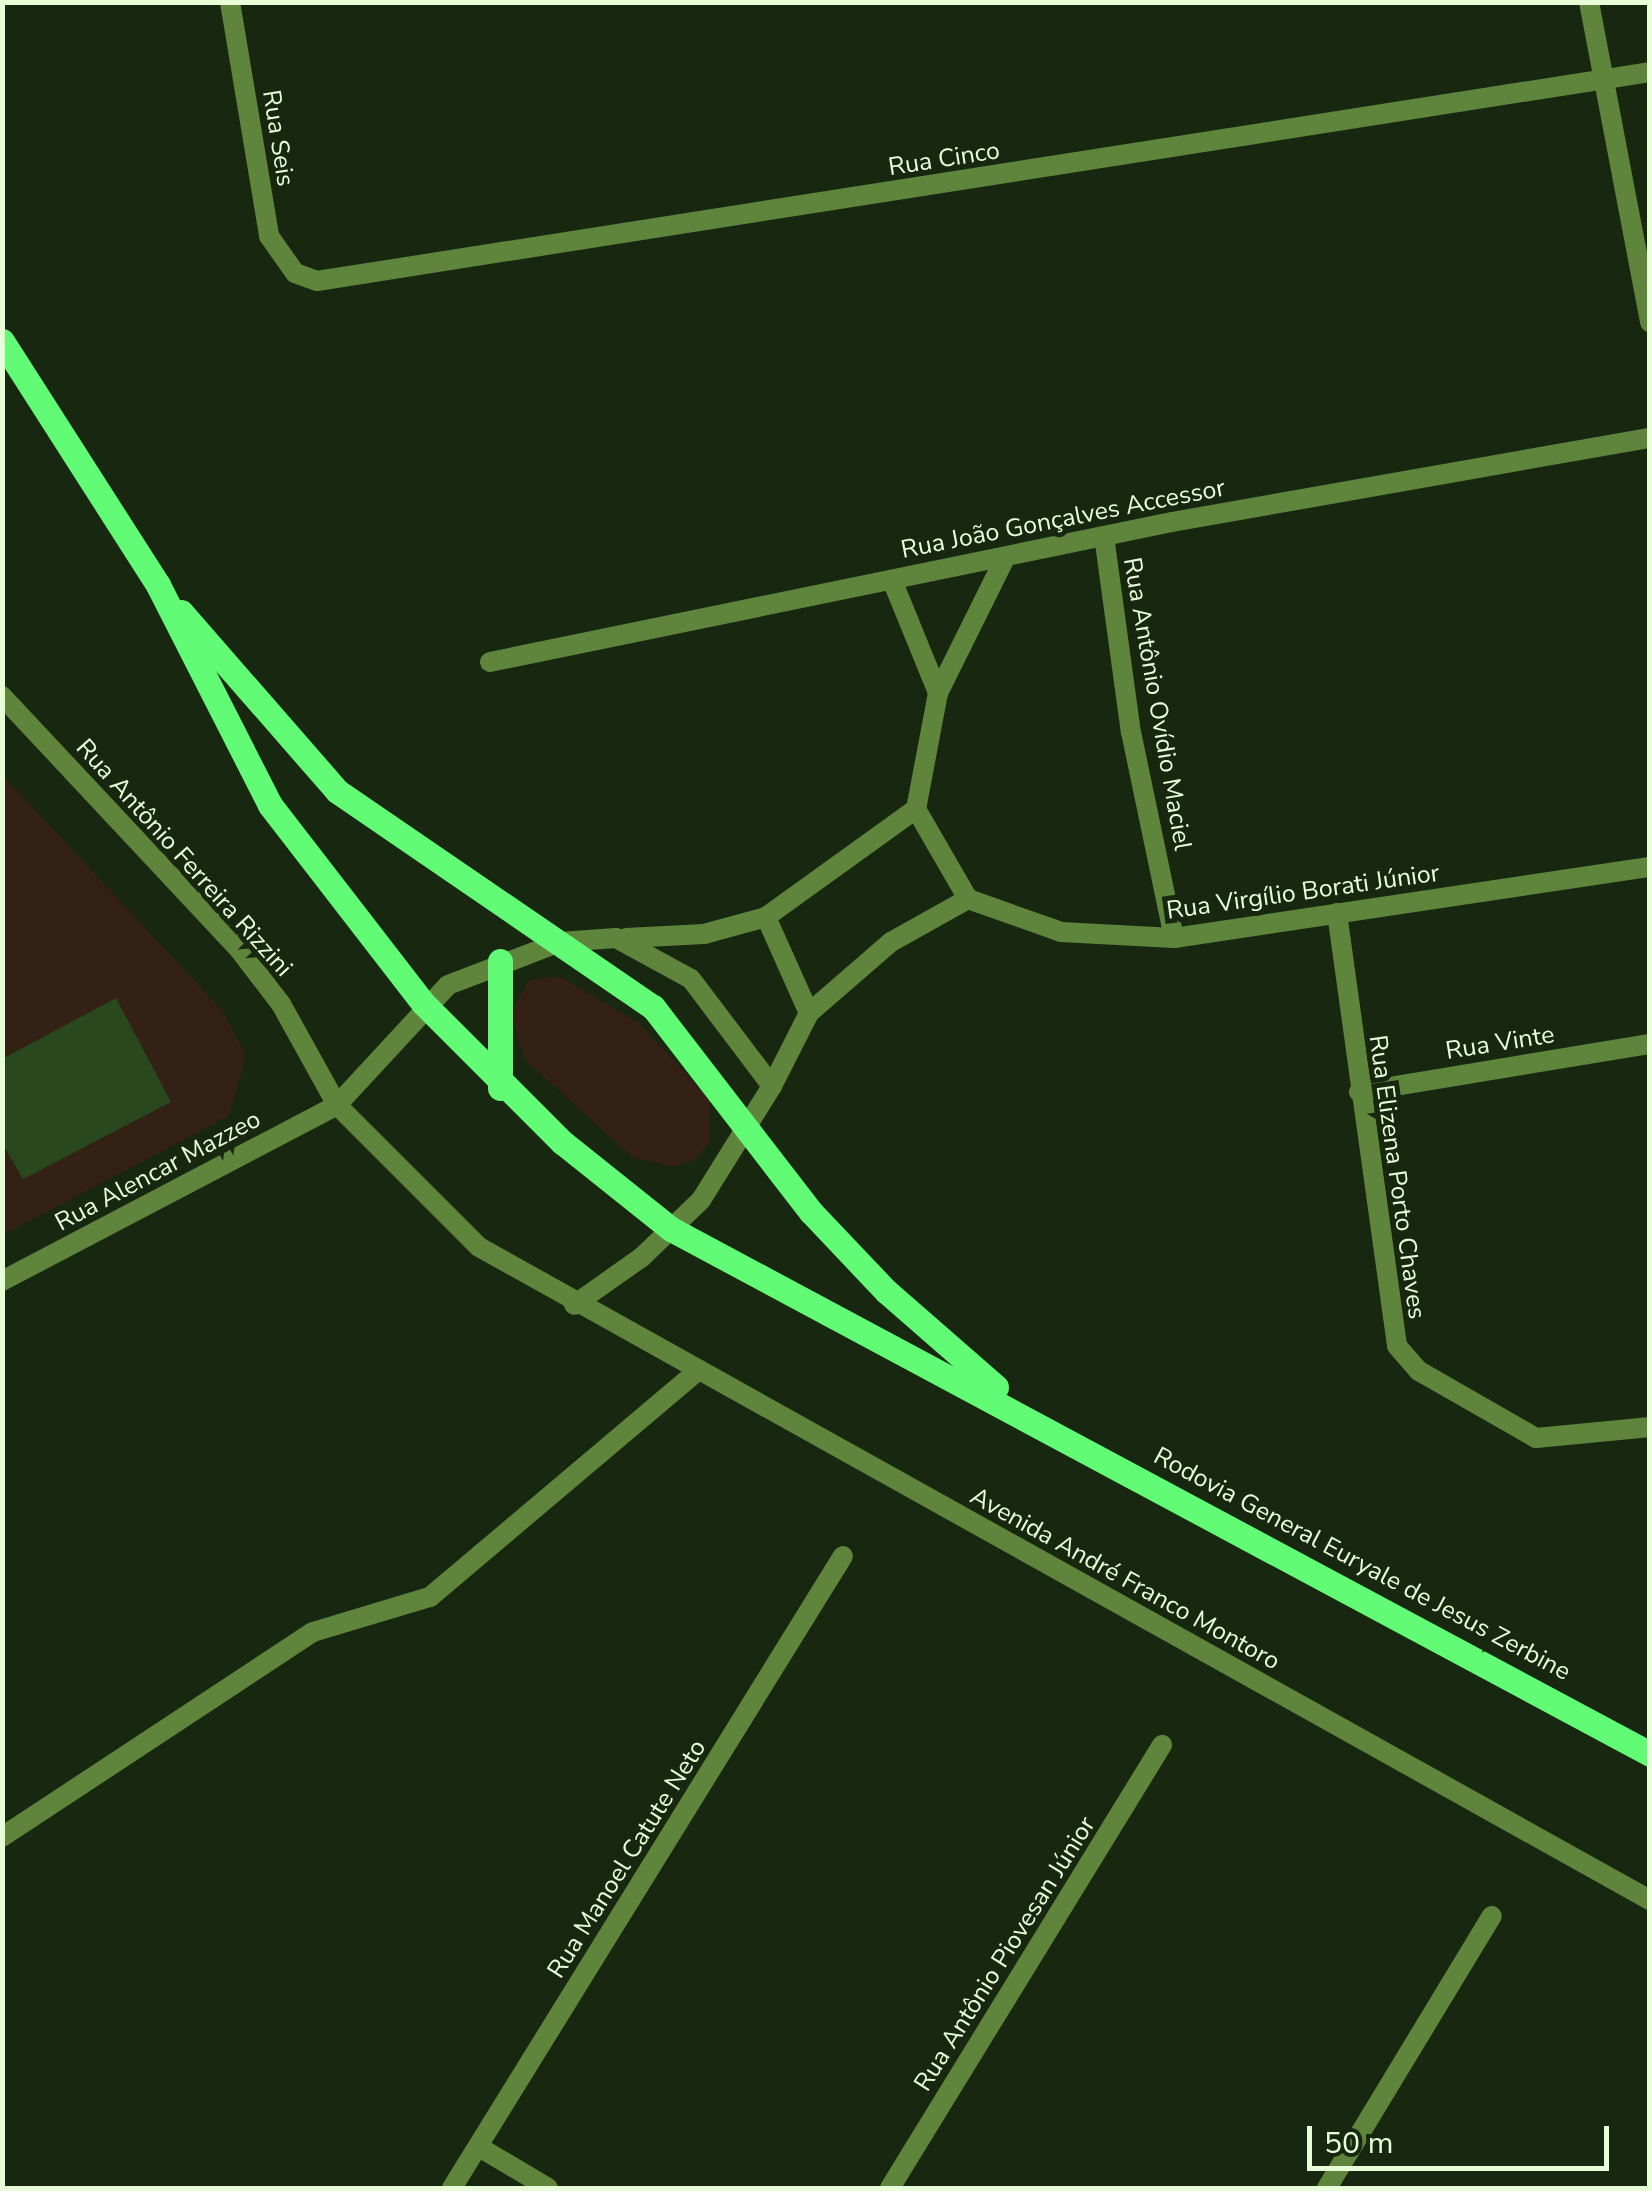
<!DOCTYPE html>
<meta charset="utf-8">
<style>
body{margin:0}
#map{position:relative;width:1652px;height:2191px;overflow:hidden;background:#182810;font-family:"Nunito Sans",sans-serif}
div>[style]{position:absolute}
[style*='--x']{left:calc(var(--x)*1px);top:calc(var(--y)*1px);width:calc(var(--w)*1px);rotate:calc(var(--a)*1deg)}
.green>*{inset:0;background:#322114}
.building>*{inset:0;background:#2a481d}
.street>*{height:20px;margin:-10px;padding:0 10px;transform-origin:10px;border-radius:10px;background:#5f853d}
.primary>*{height:25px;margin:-12.5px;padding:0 12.5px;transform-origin:12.5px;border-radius:12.5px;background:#62fb75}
span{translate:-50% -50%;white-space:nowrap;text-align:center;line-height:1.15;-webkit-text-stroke:10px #182810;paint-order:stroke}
.street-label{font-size:25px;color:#e7fed8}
.frame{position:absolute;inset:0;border:5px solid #e7fed8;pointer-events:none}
.scale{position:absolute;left:1307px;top:2126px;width:302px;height:45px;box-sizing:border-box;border:5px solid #e7fed8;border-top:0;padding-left:12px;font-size:30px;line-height:35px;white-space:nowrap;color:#e7fed8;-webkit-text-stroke:8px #182810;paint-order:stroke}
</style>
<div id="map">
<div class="green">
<div style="clip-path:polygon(2px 774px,221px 1009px,246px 1055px,229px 1116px,3px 1235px)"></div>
<div style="clip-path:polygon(559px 976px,639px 1023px,710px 1100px,710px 1143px,694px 1160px,674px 1167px,632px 1157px,525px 1060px,510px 1013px,530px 980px)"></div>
</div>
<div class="building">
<div style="clip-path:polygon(116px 998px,171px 1102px,23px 1179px,2px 1143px,2px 1059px)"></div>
</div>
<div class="street">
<div style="--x:230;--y:2;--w:237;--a:80.5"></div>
<div style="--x:269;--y:236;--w:45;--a:54.9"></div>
<div style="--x:295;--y:273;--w:23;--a:20"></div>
<div style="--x:317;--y:281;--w:1349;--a:-8.91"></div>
<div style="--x:1589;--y:2;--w:326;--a:79.2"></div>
<div style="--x:1104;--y:536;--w:198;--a:82.2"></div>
<div style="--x:1131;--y:732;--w:210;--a:78.2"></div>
<div style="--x:892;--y:580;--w:122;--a:67.8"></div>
<div style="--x:938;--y:693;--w:118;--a:100.7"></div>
<div style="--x:916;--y:809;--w:104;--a:60"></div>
<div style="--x:490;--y:662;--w:696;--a:-11.6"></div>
<div style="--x:1172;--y:522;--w:485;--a:-10"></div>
<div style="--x:938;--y:693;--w:146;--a:-63.6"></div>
<div style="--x:2;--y:696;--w:345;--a:46.9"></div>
<div style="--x:238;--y:948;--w:71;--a:52.5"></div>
<div style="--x:281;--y:1004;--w:115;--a:61"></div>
<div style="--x:337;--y:1105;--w:201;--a:45"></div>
<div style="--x:479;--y:1247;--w:1341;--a:29.15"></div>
<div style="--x:968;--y:899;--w:99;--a:19.5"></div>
<div style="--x:1061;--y:932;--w:113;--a:3"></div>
<div style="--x:1174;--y:938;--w:481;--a:-8.5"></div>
<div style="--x:1337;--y:913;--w:437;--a:82.1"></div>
<div style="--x:1397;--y:1346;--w:33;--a:49"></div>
<div style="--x:1419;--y:1371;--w:135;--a:29.8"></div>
<div style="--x:1536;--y:1438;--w:115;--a:-5.5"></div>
<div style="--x:766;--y:917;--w:105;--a:65.9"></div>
<div style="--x:626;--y:938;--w:78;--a:-2.9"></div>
<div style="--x:704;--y:934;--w:64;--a:-15.3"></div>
<div style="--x:766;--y:917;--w:185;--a:-35.8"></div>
<div style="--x:772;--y:1086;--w:82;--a:-63.1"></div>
<div style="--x:809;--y:1013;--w:108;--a:-40.9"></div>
<div style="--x:891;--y:942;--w:88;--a:-29.2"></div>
<div style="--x:1359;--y:1092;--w:295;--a:-9.4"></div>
<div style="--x:2;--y:1281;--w:378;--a:-27.7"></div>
<div style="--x:337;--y:1105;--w:163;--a:-47.2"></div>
<div style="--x:448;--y:985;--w:120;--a:-21"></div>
<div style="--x:560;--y:942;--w:56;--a:-4.1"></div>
<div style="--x:616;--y:938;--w:85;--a:28.7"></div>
<div style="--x:691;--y:979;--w:134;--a:52.9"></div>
<div style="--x:772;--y:1086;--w:134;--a:121.9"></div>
<div style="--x:701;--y:1200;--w:82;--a:136"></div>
<div style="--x:642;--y:1257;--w:83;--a:144.8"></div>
<div style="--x:2;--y:1837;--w:372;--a:-33.4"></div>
<div style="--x:313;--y:1632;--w:122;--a:-16.7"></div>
<div style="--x:430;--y:1597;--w:352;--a:-40.2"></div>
<div style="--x:479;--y:2147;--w:80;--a:30.7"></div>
<div style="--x:452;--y:2188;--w:743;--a:-58.26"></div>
<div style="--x:890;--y:2188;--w:520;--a:-58.45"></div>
<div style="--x:1327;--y:2188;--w:318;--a:-58.8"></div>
</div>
<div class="primary">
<div style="--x:2;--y:341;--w:290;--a:57.4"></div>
<div style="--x:158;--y:585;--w:247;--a:63"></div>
<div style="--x:270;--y:805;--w:250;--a:52.3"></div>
<div style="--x:423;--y:1003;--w:197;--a:45"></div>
<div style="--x:562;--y:1142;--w:139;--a:38.6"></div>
<div style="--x:671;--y:1229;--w:1111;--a:28.2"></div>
<div style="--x:181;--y:612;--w:237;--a:48.9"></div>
<div style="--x:337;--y:791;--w:383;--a:34.4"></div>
<div style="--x:653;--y:1007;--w:259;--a:52.4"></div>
<div style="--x:811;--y:1212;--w:109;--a:46.5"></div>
<div style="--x:886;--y:1291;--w:146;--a:41.1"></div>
<div style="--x:500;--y:1088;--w:127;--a:-90"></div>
</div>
<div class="street-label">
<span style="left:278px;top:138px;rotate:81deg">Rua Seis</span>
<span style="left:944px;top:159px;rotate:-9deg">Rua Cinco</span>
<span style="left:1063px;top:519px;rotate:-11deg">Rua João Gonçalves Accessor</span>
<span style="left:1157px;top:704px;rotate:80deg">Rua Antônio Ovídio Maciel</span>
<span style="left:184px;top:858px;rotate:48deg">Rua Antônio Ferreira Rizzini</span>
<span style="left:1303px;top:892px;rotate:-8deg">Rua Virgílio Borati Júnior</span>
<span style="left:1500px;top:1043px;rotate:-9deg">Rua Vinte</span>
<span style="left:158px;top:1171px;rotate:-28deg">Rua Alencar Mazzeo</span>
<span style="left:1397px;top:1177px;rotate:82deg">Rua Elizena Porto Chaves</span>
<span style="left:1362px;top:1564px;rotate:28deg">Rodovia General Euryale de Jesus Zerbine</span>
<span style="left:1125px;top:1579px;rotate:29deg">Avenida André Franco Montoro</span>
<span style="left:627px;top:1859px;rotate:-58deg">Rua Manoel Catute Neto</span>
<span style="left:1005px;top:1954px;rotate:-58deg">Rua Antônio Piovesan Júnior</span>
</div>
<div class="frame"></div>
<div class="scale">50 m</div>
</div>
